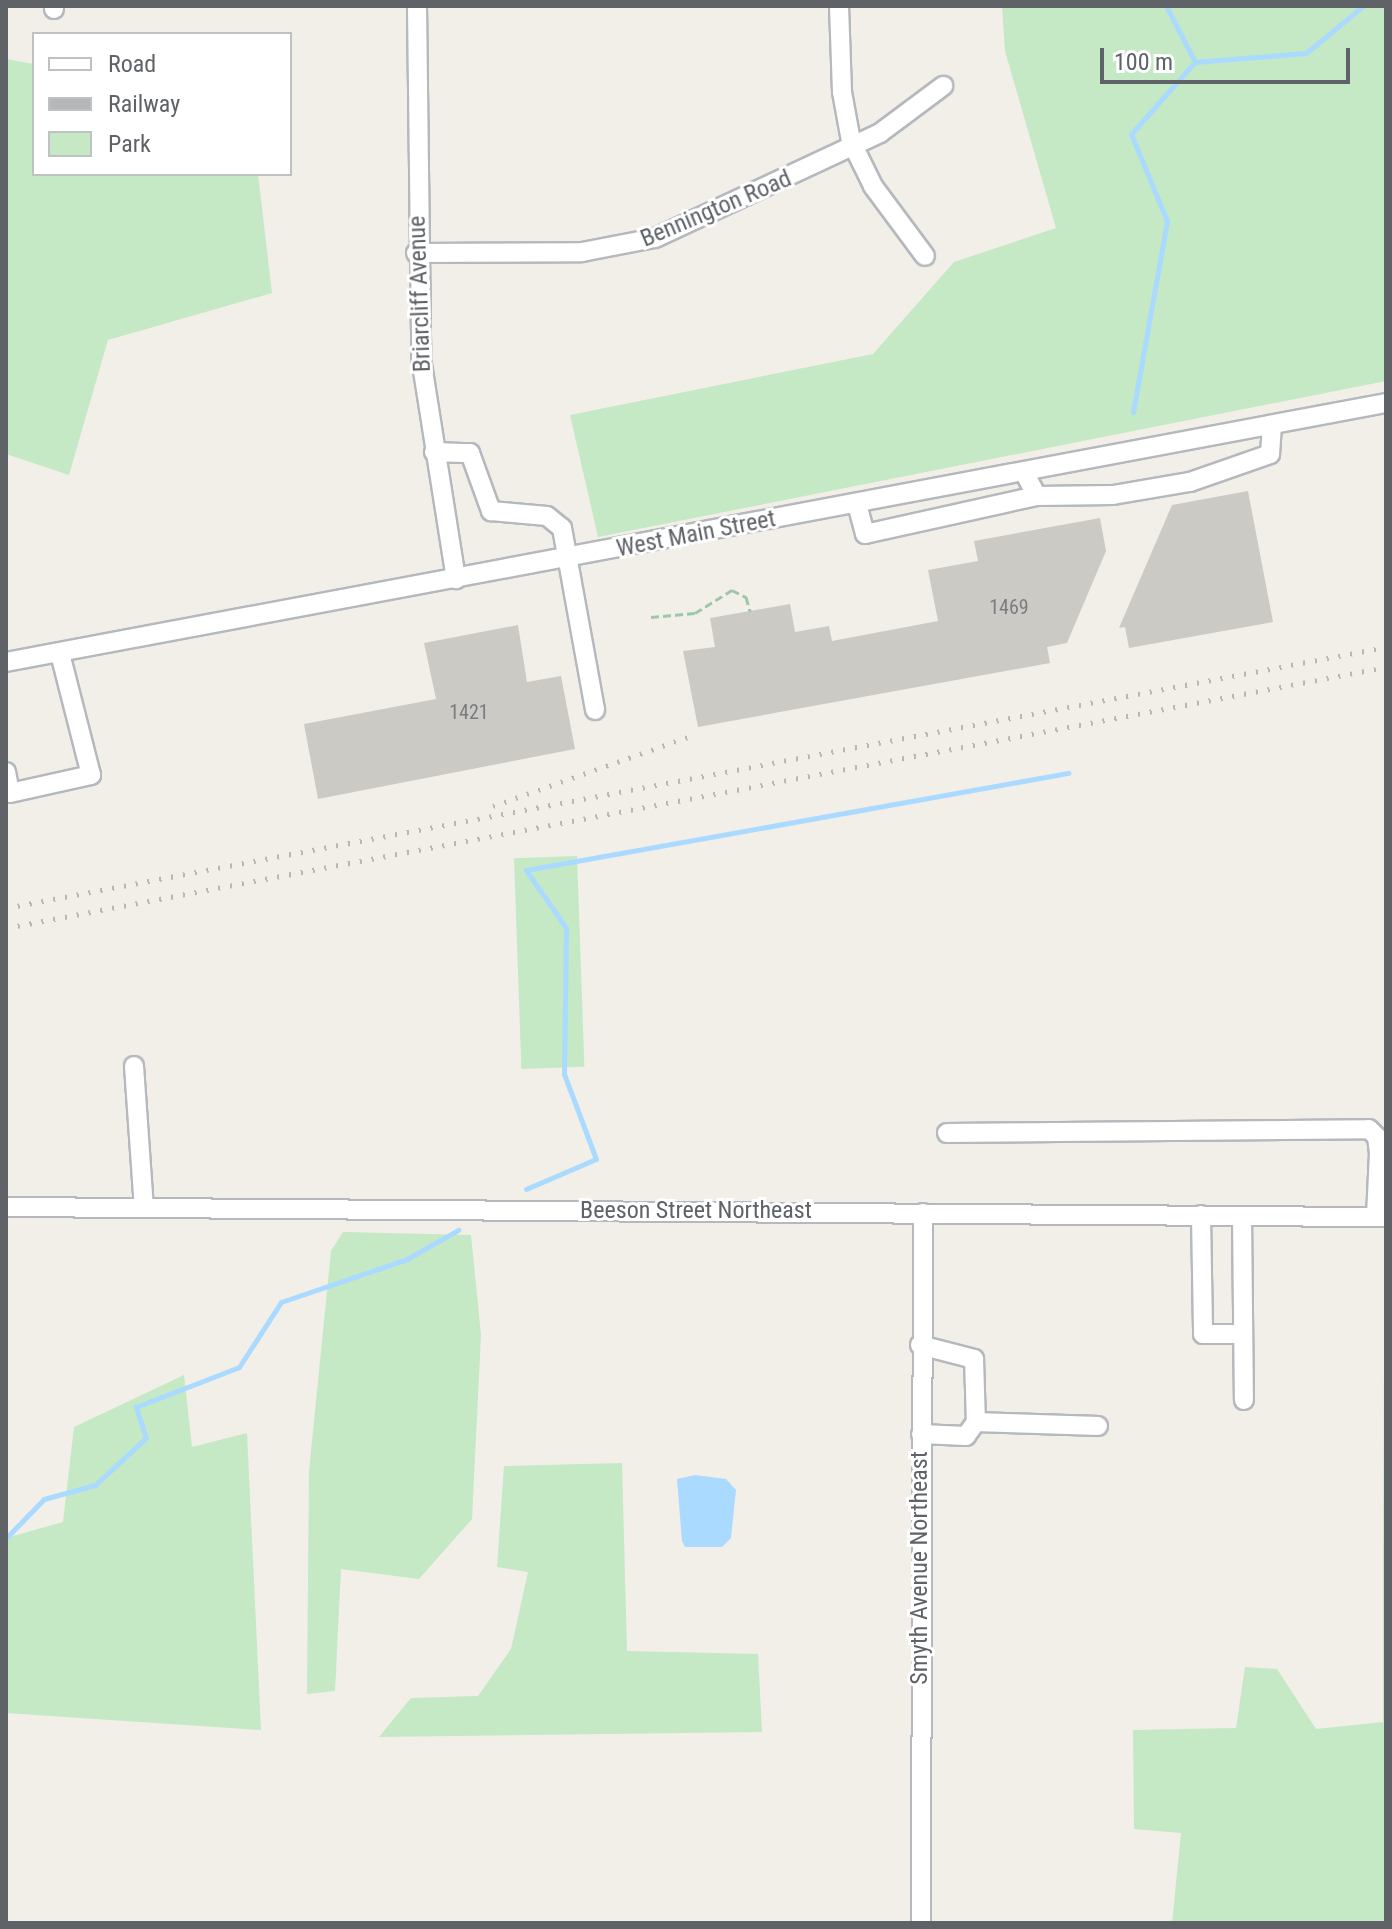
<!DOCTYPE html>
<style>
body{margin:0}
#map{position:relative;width:1392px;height:1929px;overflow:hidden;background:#f1efe8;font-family:"Roboto Condensed",sans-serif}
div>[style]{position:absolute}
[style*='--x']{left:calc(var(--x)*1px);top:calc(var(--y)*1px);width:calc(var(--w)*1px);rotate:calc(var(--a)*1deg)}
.green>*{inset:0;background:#c5e8c5;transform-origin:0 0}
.water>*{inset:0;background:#aadaff}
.stream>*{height:5px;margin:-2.5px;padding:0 2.5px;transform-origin:2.5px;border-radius:2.5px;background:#aadaff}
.building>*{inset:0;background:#cccac5}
.path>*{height:3px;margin-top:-1.5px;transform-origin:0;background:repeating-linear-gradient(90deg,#9cc7a9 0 8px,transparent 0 12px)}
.roads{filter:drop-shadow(2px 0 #b5b8bc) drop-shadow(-2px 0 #b5b8bc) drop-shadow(0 2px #b5b8bc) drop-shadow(0 -2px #b5b8bc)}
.minor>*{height:18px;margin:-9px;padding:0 9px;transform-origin:9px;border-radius:9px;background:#fff}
.rail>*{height:5px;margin-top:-2.5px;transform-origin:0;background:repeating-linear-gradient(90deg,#b6b7b8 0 2px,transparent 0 12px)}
span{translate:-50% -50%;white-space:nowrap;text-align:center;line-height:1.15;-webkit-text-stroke:6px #fff;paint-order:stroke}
.number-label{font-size:20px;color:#7a7d7f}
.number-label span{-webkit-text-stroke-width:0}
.street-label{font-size:24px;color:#5f6368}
.frame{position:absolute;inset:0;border:8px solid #5f6368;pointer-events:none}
.legend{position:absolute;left:32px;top:32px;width:260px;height:144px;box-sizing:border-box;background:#fff;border:2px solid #bfc1c3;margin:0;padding:10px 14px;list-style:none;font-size:24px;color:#5f6368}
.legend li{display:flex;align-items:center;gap:16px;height:40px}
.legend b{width:40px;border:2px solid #bfc1c3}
.scale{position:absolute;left:1100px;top:48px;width:250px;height:36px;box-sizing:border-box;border:4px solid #5f6368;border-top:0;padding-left:10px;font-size:24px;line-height:28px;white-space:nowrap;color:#5f6368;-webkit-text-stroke:6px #fff;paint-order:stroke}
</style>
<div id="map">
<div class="green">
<div style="clip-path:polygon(1002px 6px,1386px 6px,1386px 381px,598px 537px,570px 415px,873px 354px,954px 262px,1056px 228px,1005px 51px)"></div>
<div style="clip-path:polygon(6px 59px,34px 64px,34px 174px,258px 174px,272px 293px,108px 340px,69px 475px,6px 454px)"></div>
<div style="left:577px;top:856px;width:211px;height:63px;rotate:88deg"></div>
<div style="clip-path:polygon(343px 1232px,471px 1235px,481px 1335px,472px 1519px,419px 1579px,341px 1569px,335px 1691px,307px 1694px,309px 1471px,331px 1251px)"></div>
<div style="clip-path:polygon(1383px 1363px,1386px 1923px,1172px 1923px,1181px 1833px,1134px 1829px,1133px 1730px,1236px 1728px,1245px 1667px,1277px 1669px,1316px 1729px,1383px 1722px)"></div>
<div style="clip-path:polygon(184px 1375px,192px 1447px,247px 1433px,261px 1730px,6px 1713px,6px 1538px,63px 1522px,74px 1427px)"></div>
<div style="clip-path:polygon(622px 1463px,627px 1651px,758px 1654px,762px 1732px,379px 1737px,411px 1698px,478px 1696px,511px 1649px,528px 1572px,497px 1567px,504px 1466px)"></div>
</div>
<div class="water">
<div style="clip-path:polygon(695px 1475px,726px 1479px,736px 1490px,731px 1538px,722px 1547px,685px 1547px,682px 1541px,677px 1479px)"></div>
</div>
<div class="stream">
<div style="--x:1166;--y:6;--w:63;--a:62.6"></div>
<div style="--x:1133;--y:412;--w:194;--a:-79.9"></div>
<div style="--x:1167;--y:221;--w:94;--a:-112.5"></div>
<div style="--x:1131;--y:134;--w:96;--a:-48.4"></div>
<div style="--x:1195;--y:62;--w:111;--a:-4.6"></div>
<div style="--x:1306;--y:53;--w:74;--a:-39.5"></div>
<div style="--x:526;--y:1189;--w:76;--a:-23.2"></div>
<div style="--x:596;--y:1159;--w:91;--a:-110.6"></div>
<div style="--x:564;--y:1074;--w:146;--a:-89.2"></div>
<div style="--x:566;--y:928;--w:70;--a:-124.6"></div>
<div style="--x:526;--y:870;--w:551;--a:-10.15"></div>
<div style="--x:6;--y:1538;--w:54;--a:-45.7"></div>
<div style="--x:44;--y:1499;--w:53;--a:-15.4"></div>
<div style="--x:95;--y:1485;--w:69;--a:-42.7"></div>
<div style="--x:146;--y:1438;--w:33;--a:-108"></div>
<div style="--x:136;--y:1407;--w:110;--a:-21.2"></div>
<div style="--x:239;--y:1367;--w:77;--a:-57.1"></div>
<div style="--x:281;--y:1302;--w:133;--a:-18.8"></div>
<div style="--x:407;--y:1259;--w:59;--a:-29.6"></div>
</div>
<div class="building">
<div style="clip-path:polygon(1248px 491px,1273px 622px,1129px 648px,1125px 627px,1119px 628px,1172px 505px)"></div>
<div style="clip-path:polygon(1100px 518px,1106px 551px,1067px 643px,1047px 647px,1050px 663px,698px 727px,683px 651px,715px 647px,710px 618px,790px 604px,795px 632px,829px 626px,832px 641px,938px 621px,928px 570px,978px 561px,974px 541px)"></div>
<div style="clip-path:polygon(518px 625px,527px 682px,561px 676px,575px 749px,318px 799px,304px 724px,436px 699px,424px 643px)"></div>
</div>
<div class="path">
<div style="--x:651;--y:617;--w:44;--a:-5.2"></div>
<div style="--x:695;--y:613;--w:44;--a:-31.9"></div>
<div style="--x:732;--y:590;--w:16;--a:27"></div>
<div style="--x:746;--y:597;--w:15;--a:74"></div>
</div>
<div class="roads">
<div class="minor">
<div style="--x:417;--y:6;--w:352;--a:89.3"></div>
<div style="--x:421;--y:358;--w:224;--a:81"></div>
<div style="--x:839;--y:6;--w:86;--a:88"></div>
<div style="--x:842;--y:92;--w:50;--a:79.6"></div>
<div style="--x:851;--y:141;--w:50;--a:63.9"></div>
<div style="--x:873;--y:186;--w:87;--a:53.4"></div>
<div style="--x:54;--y:9;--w:3;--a:-90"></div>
<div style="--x:416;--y:253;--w:166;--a:-0.3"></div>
<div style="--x:582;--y:252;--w:74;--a:-10.9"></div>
<div style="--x:655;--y:238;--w:248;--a:-25"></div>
<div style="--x:880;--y:133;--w:79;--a:-36.7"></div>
<div style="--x:434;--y:452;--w:36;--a:2"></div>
<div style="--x:470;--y:453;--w:62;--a:70.1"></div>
<div style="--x:491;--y:511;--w:56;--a:5.1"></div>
<div style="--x:547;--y:516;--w:19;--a:39"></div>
<div style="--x:562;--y:528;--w:185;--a:79.7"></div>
<div style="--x:1024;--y:472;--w:27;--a:62"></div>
<div style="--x:1037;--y:496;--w:76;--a:-0.8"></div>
<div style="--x:1113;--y:495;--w:78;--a:-9.6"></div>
<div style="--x:1190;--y:482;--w:85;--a:-19.3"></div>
<div style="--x:1270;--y:454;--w:29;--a:-86"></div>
<div style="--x:857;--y:504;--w:31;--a:75"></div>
<div style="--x:865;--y:534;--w:176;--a:-12.5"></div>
<div style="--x:6;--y:662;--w:1404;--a:-10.63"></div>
<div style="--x:6;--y:772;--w:21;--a:79"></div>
<div style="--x:10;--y:793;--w:83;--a:-12.5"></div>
<div style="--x:91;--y:775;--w:126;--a:-104.3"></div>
<div style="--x:134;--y:1066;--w:142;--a:86"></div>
<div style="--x:947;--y:1133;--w:422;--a:-0.5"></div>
<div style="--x:1369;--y:1129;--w:11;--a:45"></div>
<div style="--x:1377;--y:1137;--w:16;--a:83"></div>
<div style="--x:1379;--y:1153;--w:64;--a:92.7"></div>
<div style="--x:6;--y:1207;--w:1380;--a:0.42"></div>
<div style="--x:1201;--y:1215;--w:119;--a:89"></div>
<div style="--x:1203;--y:1334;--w:40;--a:0"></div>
<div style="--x:1242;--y:1216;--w:184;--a:89.4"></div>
<div style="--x:920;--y:1345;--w:56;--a:14.5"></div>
<div style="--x:974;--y:1359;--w:63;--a:88.2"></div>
<div style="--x:976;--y:1422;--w:17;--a:126"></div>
<div style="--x:966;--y:1436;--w:45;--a:-177.5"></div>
<div style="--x:976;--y:1422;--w:122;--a:1.9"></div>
<div style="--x:921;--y:1923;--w:710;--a:-89.84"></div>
</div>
</div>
<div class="rail">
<div style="--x:493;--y:806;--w:210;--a:-19.5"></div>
<div style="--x:6;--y:908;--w:1404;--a:-10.71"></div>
<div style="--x:6;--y:928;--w:1404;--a:-10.71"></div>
</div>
<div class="number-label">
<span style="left:1009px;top:607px">1469</span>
<span style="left:469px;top:712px">1421</span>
</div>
<div class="street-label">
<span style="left:716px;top:209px;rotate:-23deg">Bennington Road</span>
<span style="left:420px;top:294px;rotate:-92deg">Briarcliff Avenue</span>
<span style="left:696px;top:534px;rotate:-11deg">West Main Street</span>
<span style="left:696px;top:1211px">Beeson Street Northeast</span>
<span style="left:920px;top:1568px;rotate:-90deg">Smyth Avenue Northeast</span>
</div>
<div class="frame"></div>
<ul class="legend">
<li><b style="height:10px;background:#fff"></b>Road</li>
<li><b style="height:10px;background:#b6b7b8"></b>Railway</li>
<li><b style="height:22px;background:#c5e8c5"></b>Park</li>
</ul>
<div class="scale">100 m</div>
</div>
